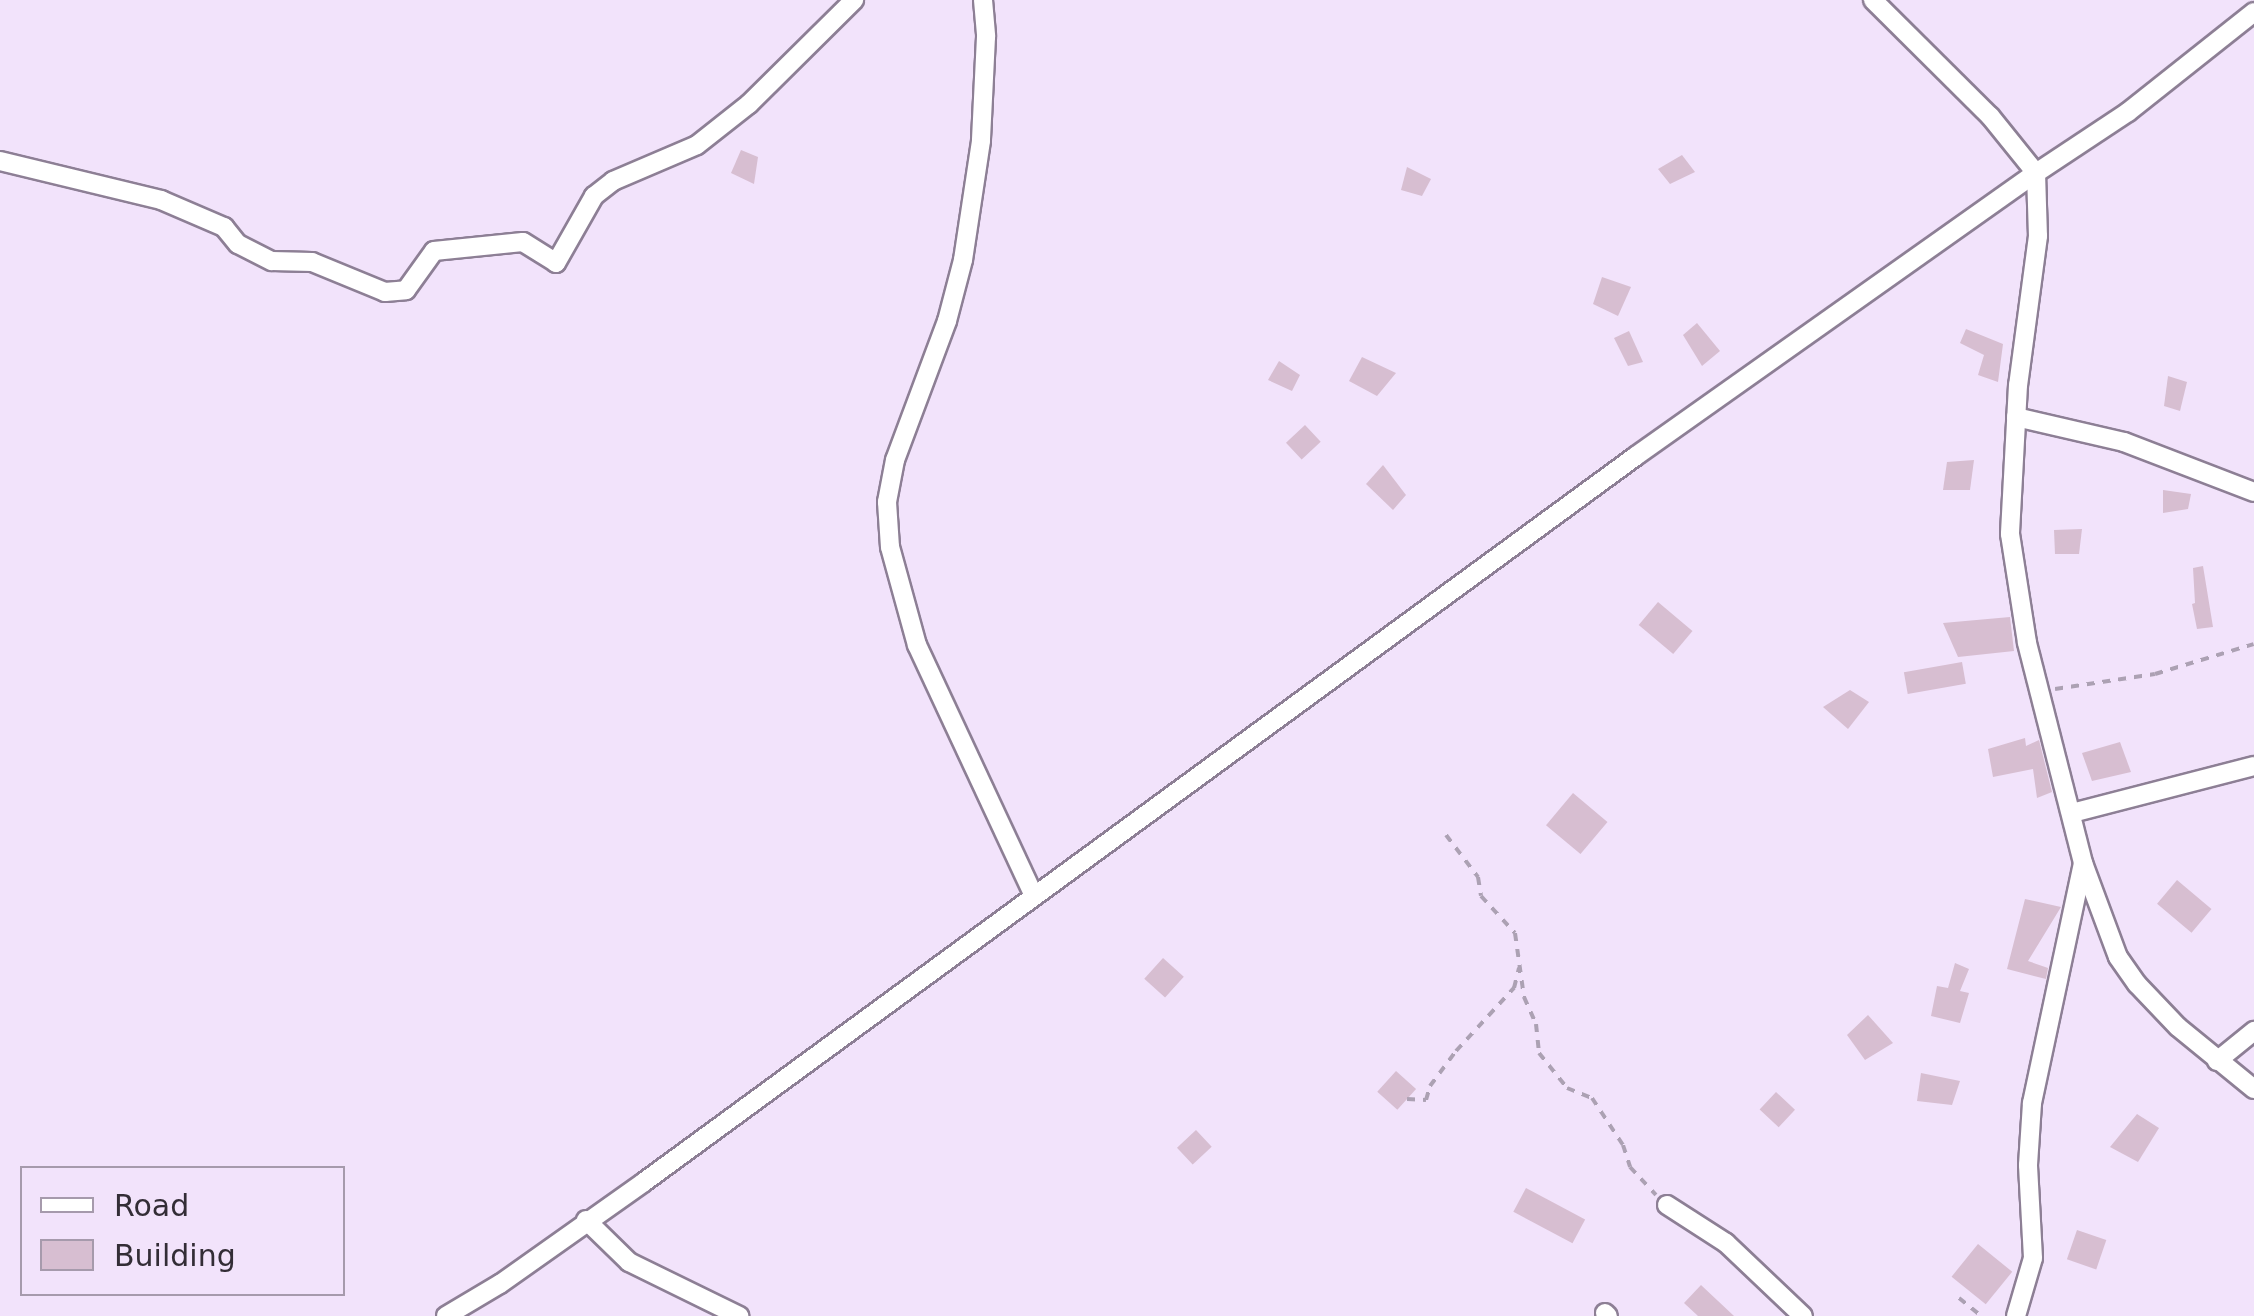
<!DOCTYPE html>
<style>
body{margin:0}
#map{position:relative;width:2254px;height:1316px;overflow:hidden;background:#f2e3fb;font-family:"DejaVu Sans",sans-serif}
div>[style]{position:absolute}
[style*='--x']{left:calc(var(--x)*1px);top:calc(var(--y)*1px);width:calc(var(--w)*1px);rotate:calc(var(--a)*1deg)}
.building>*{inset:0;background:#d7bed1;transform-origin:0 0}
.path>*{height:4px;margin-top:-2px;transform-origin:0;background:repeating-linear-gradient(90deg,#aca1b3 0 8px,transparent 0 16px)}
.roads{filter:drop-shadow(2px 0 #8d7f95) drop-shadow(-2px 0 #8d7f95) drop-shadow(0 2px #8d7f95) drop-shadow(0 -2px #8d7f95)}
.minor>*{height:18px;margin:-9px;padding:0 9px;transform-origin:9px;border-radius:9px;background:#fff}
span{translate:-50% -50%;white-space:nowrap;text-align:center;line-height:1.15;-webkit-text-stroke:10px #f2e3fb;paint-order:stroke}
.legend{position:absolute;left:20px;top:1166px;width:325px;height:130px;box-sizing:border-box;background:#f2e3fb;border:2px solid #a69aac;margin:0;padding:12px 18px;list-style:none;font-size:30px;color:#332d36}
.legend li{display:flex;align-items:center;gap:20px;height:50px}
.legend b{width:50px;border:2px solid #a69aac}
</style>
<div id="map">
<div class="building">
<div style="clip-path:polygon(741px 150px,758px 157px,754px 184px,731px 173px)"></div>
<div style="clip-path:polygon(1682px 155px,1695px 172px,1670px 184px,1658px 169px)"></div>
<div style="clip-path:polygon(1407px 167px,1431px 179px,1422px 196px,1401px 190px)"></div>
<div style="clip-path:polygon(1602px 277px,1631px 287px,1618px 316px,1593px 304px)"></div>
<div style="clip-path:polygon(1697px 323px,1720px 351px,1702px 366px,1683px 335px)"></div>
<div style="clip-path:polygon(1966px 329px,2003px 344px,1998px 382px,1978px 375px,1984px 355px,1960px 343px)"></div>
<div style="clip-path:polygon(1629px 331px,1643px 362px,1628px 366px,1614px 338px)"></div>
<div style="clip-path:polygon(1362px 357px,1396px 373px,1377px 396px,1349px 381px)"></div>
<div style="clip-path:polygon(1279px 361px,1300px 375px,1292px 391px,1268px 380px)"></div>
<div style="clip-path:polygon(2168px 376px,2187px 382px,2180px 411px,2164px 406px)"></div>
<div style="left:1305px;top:425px;width:23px;height:26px;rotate:47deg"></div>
<div style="clip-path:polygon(1974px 460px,1970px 490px,1943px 490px,1947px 462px)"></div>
<div style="clip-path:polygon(1383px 465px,1406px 495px,1393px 510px,1366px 484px)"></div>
<div style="clip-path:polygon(2163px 490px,2191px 494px,2188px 509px,2163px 513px)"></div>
<div style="clip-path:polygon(2082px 529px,2079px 554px,2055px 554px,2054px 530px)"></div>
<div style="clip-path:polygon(2203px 566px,2213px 627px,2197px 629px,2192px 604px,2195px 603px,2193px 568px)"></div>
<div style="left:1658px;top:602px;width:45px;height:30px;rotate:40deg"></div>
<div style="clip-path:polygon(2010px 617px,2014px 651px,1958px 657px,1943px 623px)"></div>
<div style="left:1962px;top:662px;width:22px;height:59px;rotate:80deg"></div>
<div style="clip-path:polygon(1850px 690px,1869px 702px,1848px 729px,1823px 707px)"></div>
<div style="clip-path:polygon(2025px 738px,2026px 746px,2039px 740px,2052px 792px,2037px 798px,2033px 769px,1993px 777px,1988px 749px)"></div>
<div style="clip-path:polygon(2120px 742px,2131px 772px,2092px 781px,2082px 753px)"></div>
<div style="left:1573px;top:793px;width:45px;height:42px;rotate:40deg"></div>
<div style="left:2177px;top:880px;width:45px;height:31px;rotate:40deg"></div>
<div style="clip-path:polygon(2025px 899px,2061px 907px,2028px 961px,2048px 968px,2046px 979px,2007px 969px)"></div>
<div style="left:1163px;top:958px;width:28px;height:28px;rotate:42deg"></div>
<div style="clip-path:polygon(1955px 963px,1969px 969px,1960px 991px,1969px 993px,1960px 1023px,1931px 1016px,1937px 986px,1948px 988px)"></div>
<div style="clip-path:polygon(1868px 1015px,1893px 1043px,1865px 1060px,1847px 1035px)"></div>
<div style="left:1396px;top:1071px;width:27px;height:28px;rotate:42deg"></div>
<div style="clip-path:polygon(1921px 1073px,1960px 1081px,1952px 1105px,1917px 1101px)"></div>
<div style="left:1776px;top:1092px;width:26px;height:24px;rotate:43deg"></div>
<div style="clip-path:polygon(2137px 1114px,2159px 1128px,2138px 1162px,2110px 1147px)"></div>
<div style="left:1196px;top:1130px;width:23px;height:26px;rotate:47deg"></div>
<div style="left:1526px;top:1188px;width:67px;height:27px;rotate:28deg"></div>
<div style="left:2077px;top:1230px;width:31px;height:31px;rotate:19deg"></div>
<div style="left:1978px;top:1244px;width:44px;height:42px;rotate:39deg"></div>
<div style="clip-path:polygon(1701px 1285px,1734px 1316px,1698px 1316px,1684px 1303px)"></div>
</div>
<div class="path">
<div style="--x:2055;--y:689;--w:101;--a:-8.5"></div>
<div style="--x:2155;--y:674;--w:103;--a:-16.9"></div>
<div style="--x:1446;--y:835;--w:53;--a:52.7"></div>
<div style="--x:1478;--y:877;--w:19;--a:81"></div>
<div style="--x:1481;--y:896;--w:50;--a:47.4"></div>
<div style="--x:1515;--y:933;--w:65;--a:82"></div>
<div style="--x:1524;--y:997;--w:30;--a:66"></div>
<div style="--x:1536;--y:1024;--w:29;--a:84"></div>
<div style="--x:1539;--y:1053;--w:45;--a:51.3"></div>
<div style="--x:1567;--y:1088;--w:27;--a:22"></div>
<div style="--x:1592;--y:1098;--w:56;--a:56.6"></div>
<div style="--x:1623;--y:1145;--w:23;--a:72"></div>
<div style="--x:1630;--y:1167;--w:38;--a:47"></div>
<div style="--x:1407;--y:1099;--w:19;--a:3"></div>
<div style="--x:1426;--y:1100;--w:15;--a:-74"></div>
<div style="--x:1430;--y:1086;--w:44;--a:-53.4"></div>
<div style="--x:1456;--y:1051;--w:86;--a:-47.4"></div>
<div style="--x:1514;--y:988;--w:21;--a:-76"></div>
<div style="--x:1959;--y:1298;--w:28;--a:39"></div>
</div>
<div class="roads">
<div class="minor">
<div style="--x:983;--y:0;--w:37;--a:85"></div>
<div style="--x:986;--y:37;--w:104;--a:92.8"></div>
<div style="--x:981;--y:141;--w:120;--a:98.6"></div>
<div style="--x:963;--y:260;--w:63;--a:104.7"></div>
<div style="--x:947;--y:321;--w:148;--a:110.5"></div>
<div style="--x:895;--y:460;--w:43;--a:100.8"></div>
<div style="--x:887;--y:502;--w:45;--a:86.2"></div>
<div style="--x:890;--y:547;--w:102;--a:74.6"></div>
<div style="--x:917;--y:645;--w:277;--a:65"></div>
<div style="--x:1873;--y:0;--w:165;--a:44.8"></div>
<div style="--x:1990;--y:116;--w:73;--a:51.1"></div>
<div style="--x:2036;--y:173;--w:63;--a:88.2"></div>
<div style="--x:2038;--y:236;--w:150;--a:97.6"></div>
<div style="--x:2018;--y:385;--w:149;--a:93.1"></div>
<div style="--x:2010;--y:534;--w:110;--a:81.1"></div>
<div style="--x:2027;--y:643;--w:227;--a:75.7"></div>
<div style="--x:2083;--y:863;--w:100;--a:69.6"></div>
<div style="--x:2118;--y:957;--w:33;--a:55"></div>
<div style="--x:2137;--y:984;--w:59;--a:46.4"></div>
<div style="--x:2178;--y:1027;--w:98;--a:39.2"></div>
<div style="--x:0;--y:161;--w:166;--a:13.6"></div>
<div style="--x:161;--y:200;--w:69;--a:23.2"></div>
<div style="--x:224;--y:227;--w:22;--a:51"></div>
<div style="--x:238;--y:244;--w:38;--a:27"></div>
<div style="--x:272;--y:261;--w:40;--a:1.4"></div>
<div style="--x:312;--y:262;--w:79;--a:22.3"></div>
<div style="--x:385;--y:292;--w:21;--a:-5"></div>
<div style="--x:406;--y:290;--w:48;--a:-54.3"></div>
<div style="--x:434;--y:251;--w:89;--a:-5.8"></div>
<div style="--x:523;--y:242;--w:39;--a:32"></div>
<div style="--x:556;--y:263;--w:77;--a:-60.4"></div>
<div style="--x:594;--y:196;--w:24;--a:-38"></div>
<div style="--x:613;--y:181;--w:91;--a:-23.2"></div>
<div style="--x:697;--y:145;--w:66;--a:-38.3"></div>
<div style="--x:749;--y:104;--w:148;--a:-44.7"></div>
<div style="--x:2016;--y:417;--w:111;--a:13"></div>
<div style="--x:2124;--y:442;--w:139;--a:21"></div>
<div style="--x:2072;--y:813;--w:188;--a:-14.5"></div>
<div style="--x:2217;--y:1061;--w:48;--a:-39"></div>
<div style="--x:1667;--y:1205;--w:70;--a:32.8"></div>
<div style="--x:1726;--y:1243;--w:106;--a:43.5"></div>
<div style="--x:586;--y:1220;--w:60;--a:44.3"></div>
<div style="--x:629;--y:1262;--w:123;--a:26.1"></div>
<div style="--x:1605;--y:1313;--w:4;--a:45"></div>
<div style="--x:446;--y:1316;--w:63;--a:-30.7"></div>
<div style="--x:500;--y:1284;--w:176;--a:-35.3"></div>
<div style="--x:644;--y:1182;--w:1229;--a:-36.2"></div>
<div style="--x:1636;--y:456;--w:490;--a:-35.3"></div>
<div style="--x:2036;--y:173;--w:110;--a:-33.5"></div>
<div style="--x:2128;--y:112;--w:161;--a:-38.4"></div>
<div style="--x:2016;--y:1316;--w:60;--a:-73.7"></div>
<div style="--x:2033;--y:1258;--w:93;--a:-93.1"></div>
<div style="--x:2028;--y:1165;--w:62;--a:-86.3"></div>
<div style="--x:2032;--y:1103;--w:245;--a:-78"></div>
</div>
</div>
<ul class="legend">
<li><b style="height:12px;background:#fff"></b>Road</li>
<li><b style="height:28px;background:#d7bed1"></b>Building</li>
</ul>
</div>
